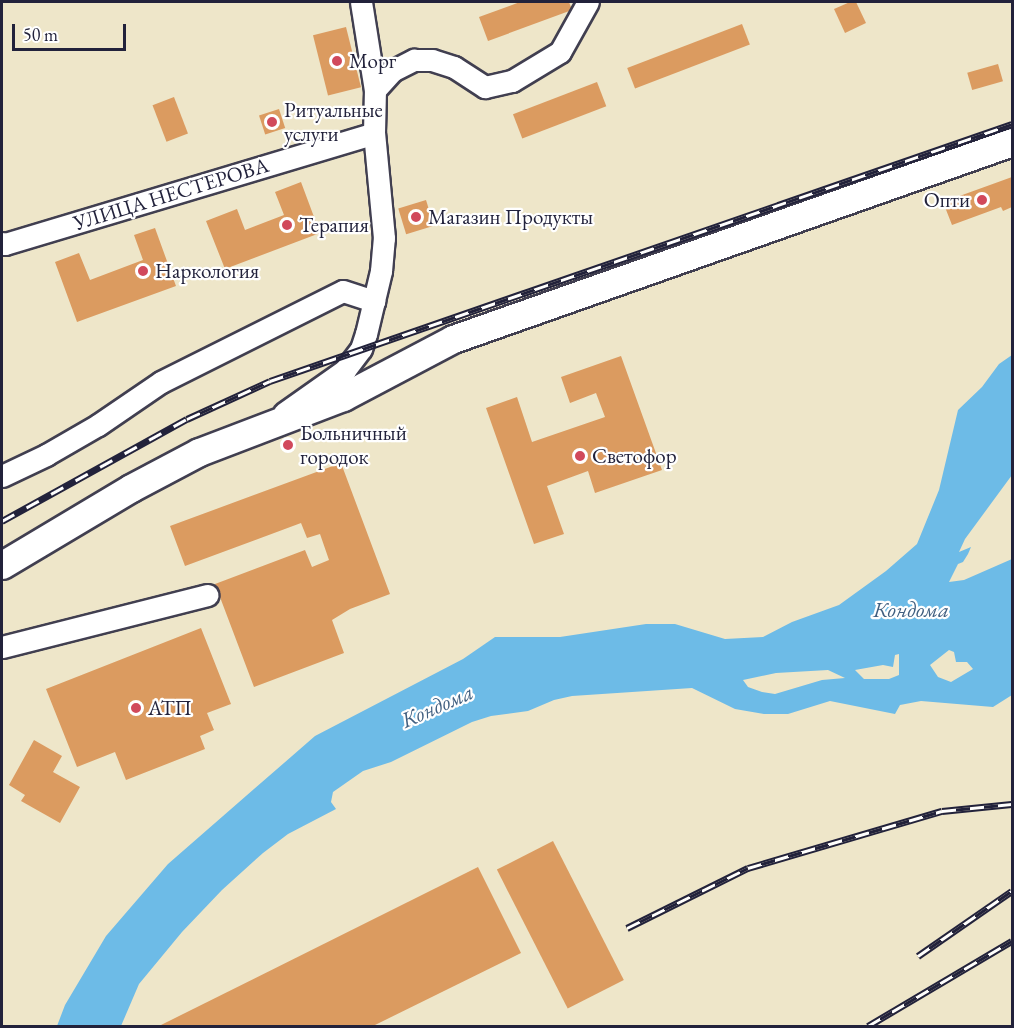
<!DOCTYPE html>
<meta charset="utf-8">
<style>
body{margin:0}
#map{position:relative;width:1014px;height:1028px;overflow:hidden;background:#eee6c9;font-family:"EB Garamond",serif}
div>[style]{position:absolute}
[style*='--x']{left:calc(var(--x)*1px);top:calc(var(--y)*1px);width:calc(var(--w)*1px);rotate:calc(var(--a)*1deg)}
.water>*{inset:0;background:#6dbbe7}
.building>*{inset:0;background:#db9b60;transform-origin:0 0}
.roads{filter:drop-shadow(2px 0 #413f50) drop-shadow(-2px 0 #413f50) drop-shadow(0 2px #413f50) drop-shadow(0 -2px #413f50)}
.minor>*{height:21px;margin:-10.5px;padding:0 10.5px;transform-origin:10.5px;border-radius:10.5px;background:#fff}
.major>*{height:27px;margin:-13.5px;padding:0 13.5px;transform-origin:13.5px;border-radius:13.5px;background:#fff}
.rail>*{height:7px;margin-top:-3.5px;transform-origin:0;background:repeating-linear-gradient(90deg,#fff 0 14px,#22223b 0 28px);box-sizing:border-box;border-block:2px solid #22223b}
.dots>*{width:16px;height:16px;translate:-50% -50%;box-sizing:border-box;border:3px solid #fff;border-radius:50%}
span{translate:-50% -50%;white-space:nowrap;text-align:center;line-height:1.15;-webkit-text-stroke:4.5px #fff;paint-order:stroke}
.poi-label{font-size:21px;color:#22223b}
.left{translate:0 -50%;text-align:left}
.right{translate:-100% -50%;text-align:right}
.street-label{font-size:21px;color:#22223b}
.water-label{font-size:22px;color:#405f80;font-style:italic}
.frame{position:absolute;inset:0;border:3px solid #22223b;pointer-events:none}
.scale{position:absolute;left:12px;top:24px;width:114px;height:27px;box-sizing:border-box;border:3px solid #22223b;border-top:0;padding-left:8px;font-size:18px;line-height:21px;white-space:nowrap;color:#22223b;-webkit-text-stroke:4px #fff;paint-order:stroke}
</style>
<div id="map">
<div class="water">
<div style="clip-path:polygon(evenodd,1012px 355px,1012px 475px,965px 539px,959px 552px,971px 547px,968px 554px,963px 562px,958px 564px,949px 582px,964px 580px,1012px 559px,1012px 695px,993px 707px,921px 701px,900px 705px,895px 714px,830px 701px,788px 714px,764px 714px,735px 709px,692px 688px,572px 696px,554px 700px,528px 711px,491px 716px,472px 722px,391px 762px,363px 771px,333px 792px,331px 802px,336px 809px,288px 834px,263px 853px,222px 890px,182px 932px,139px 984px,121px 1026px,57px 1026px,65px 1005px,106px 936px,168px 864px,315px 736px,463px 659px,495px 637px,560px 637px,646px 624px,675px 624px,725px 639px,763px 637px,792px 622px,839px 605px,886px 571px,917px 544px,939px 490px,958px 410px,982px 387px,999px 364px,1012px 355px,949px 650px,954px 652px,956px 662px,967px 662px,973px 669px,951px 682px,938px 677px,930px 665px,949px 650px,1012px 355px,899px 654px,899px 675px,889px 679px,864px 679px,855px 670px,883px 665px,893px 667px,895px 655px,899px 654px,1012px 355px,828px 670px,845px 678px,822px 680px,775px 694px,762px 692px,748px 687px,743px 680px,776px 673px,828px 670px)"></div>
</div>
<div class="building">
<div style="clip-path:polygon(520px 2px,569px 2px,572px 10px,488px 41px,479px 17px)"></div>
<div style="clip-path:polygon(850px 2px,856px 2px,866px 23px,845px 33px,834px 9px)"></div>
<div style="left:742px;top:24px;width:22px;height:123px;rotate:69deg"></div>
<div style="left:346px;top:27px;width:62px;height:34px;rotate:76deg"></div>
<div style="left:998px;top:64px;width:18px;height:32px;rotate:74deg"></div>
<div style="left:597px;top:82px;width:26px;height:90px;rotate:69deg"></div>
<div style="left:174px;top:97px;width:39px;height:23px;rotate:69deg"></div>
<div style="left:279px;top:109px;width:20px;height:21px;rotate:72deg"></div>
<div style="clip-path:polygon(1012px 177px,1012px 207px,1003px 211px,1001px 207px,952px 225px,943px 202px)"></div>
<div style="clip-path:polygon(301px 182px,320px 233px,225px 269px,206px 221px,237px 209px,245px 230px,284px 215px,275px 192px)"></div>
<div style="left:426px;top:200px;width:27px;height:29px;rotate:73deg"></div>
<div style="clip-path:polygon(155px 228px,176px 286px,77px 322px,55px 262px,79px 253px,90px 280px,143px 260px,134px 235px)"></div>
<div style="clip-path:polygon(621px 356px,662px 470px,595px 493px,588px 471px,547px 486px,564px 534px,534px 544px,486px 408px,517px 397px,532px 442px,605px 417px,596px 393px,570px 403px,561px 377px)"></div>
<div style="clip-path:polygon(341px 463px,390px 594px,350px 609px,332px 620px,344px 653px,254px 687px,215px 584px,305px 550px,312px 567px,329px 560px,320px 534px,307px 538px,301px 523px,185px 566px,170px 526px)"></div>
<div style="clip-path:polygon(201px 628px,231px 704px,207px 713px,214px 730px,200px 736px,205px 749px,126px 780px,115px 752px,77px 767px,46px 689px)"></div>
<div style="clip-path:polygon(34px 740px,62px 756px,53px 772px,80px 787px,60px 823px,21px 801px,25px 795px,9px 785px)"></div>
<div style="left:553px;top:841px;width:156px;height:63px;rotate:63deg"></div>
<div style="clip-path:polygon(478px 867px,521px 953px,373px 1026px,159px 1026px)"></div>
</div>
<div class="roads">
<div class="minor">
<div style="--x:361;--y:2;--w:89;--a:81"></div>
<div style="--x:2;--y:243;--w:3;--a:18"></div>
<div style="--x:5;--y:244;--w:385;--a:-16.7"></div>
<div style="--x:284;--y:413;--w:75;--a:-35.2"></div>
<div style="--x:345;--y:370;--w:26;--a:-53"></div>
<div style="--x:361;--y:349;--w:16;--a:-72"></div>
<div style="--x:366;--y:334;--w:65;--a:-76.6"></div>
<div style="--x:381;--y:271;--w:33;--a:-85"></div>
<div style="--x:384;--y:238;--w:105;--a:-95.4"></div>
<div style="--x:374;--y:133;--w:43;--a:-88.7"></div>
<div style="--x:375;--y:90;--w:25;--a:-48"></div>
<div style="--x:392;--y:71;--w:25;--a:-27"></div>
<div style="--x:414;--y:60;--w:18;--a:0"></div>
<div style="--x:432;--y:60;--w:23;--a:18"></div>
<div style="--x:454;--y:67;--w:37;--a:33"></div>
<div style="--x:485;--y:87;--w:28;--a:-13"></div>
<div style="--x:512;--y:81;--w:56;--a:-31.1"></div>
<div style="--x:560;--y:52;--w:57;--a:-60.8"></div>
<div style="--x:2;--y:476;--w:49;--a:-25.5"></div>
<div style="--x:46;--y:455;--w:60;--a:-30"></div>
<div style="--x:98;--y:425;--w:76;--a:-34.3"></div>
<div style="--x:161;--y:382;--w:203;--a:-26.6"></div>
<div style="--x:343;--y:291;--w:33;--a:18"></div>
<div style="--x:2;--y:647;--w:212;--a:-14.2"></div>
</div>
<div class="major">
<div style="--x:2;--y:565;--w:150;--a:-30.8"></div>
<div style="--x:131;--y:488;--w:77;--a:-27.9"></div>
<div style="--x:199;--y:452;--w:154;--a:-20.9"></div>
<div style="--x:343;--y:397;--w:124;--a:-27.8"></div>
<div style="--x:453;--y:339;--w:593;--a:-19.41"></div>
</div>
</div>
<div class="rail">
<div style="--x:2;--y:521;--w:211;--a:-28.9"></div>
<div style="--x:187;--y:419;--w:91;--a:-24.6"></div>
<div style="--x:270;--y:381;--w:785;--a:-19.1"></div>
<div style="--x:627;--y:928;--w:135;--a:-26.4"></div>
<div style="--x:748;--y:868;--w:202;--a:-16.4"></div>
<div style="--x:942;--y:811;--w:70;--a:-5.7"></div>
<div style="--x:918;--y:956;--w:114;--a:-34.7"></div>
<div style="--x:868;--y:1026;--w:167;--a:-30.6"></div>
</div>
<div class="dots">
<div style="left:337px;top:61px;background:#d1495b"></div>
<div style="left:272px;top:122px;background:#d1495b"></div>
<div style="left:982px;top:200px;background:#d1495b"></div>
<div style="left:416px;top:217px;background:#d1495b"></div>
<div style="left:287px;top:225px;background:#d1495b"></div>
<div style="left:143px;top:271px;background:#d1495b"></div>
<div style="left:288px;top:445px;background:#d1495b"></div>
<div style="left:580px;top:456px;background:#d1495b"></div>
<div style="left:136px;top:708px;background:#d1495b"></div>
</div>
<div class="poi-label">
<span class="left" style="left:349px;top:61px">Морг</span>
<span class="left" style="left:284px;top:122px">Ритуальные<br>услуги</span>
<span class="right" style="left:970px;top:200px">Опти</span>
<span class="left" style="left:428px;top:217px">Магазин Продукты</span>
<span class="left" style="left:299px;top:225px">Терапия</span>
<span class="left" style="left:155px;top:271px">Наркология</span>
<span class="left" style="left:300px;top:445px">Больничный<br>городок</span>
<span class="left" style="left:592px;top:456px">Светофор</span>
<span class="left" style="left:148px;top:708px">АТП</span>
</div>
<div class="street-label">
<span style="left:171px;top:194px;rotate:-17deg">УЛИЦА НЕСТЕРОВА</span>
</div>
<div class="water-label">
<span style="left:911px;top:610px">Кондома</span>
<span style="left:437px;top:706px;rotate:-24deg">Кондома</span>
</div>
<div class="frame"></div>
<div class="scale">50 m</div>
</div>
